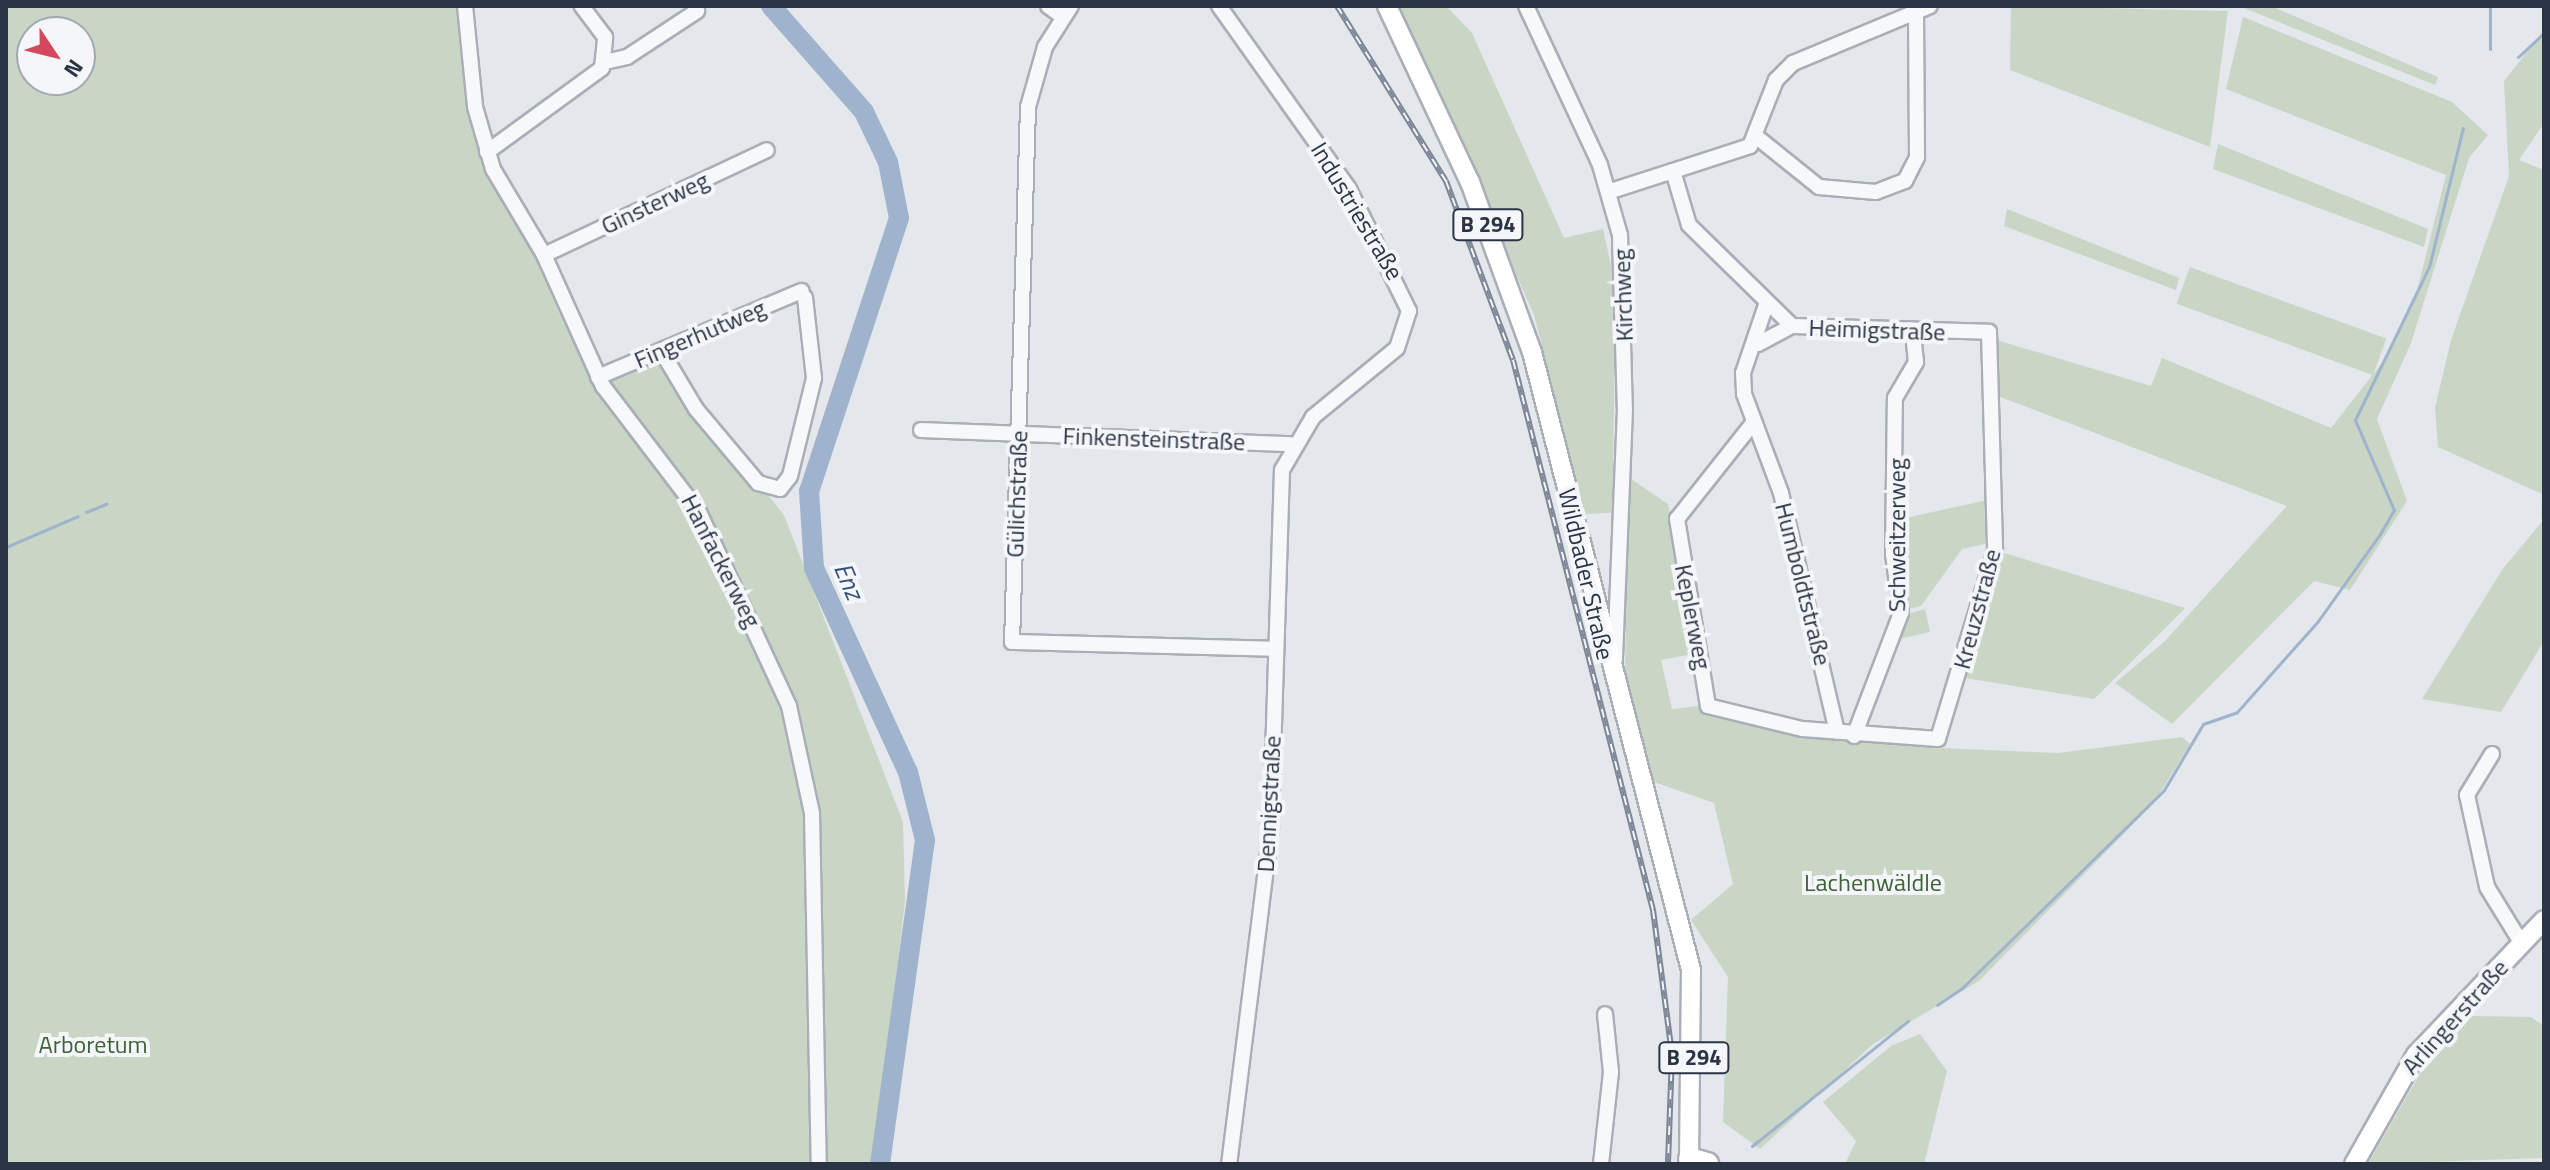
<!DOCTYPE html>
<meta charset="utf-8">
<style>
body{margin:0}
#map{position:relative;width:2550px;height:1170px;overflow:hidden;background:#e4e7ec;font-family:"Titillium Web",sans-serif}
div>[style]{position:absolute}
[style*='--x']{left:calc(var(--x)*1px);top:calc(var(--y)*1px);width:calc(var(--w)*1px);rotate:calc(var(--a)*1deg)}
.green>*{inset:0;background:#c9d6c5;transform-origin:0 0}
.stream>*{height:3px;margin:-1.5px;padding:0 1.5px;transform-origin:1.5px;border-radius:1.5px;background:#9fb4cc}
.river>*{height:20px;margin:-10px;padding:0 10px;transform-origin:10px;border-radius:10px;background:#9fb4cc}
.roads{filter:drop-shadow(2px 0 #a9aeb7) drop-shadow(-2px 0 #a9aeb7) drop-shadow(0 2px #a9aeb7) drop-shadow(0 -2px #a9aeb7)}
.minor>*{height:14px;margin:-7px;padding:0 7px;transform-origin:7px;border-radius:7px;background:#f7f8fa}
.major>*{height:18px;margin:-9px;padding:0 9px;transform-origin:9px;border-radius:9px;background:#fff}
.highway>*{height:22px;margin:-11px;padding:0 11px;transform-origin:11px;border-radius:11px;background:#fff}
.rail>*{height:6px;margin-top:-3px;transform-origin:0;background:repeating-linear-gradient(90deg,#f4f6f9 0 9px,#7d8696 0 18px);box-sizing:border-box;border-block:2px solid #7d8696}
span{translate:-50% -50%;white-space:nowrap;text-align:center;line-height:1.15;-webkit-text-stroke:8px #f4f6f9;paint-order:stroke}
.shield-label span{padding:2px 6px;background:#f4f6f9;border:2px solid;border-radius:6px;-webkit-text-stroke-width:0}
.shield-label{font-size:22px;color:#2b3445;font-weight:700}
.street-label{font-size:24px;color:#2b3445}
.park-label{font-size:24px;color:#3f6138}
.water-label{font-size:26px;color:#34527a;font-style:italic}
.frame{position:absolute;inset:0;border:8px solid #2b3445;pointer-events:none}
.north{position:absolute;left:16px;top:16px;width:80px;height:80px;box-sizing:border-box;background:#f4f6f9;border:2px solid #a4a8b1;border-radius:50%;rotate:125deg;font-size:22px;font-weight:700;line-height:32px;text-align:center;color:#2b3445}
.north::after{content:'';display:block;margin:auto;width:28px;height:36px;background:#d1495b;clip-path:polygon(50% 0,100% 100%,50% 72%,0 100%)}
</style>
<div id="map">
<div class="green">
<div style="clip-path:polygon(evenodd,6px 6px,458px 6px,480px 152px,555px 288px,549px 289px,564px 324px,572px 324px,597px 379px,657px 360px,666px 368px,784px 515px,903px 822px,905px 901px,875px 1164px,6px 1164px,6px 6px,32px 32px,80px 32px,80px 80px,32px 80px,32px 32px)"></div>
<div style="clip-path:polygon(1399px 6px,1446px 6px,1472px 33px,1564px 238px,1603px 229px,1616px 288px,1613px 467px,1668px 504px,1698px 653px,1661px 660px,1672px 709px,1698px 706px,1822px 738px,1940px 748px,2058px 753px,2182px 737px,2190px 744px,2154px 803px,1979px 981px,1873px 1044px,1760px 1149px,1723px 1122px,1728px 977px,1691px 920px,1733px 884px,1714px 803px,1654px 782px,1625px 669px,1628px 512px,1585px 514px,1534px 315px)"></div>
<div style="clip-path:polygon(2011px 6px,2228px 11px,2210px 147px,2010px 70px)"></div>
<div style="clip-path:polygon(2239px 6px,2271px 6px,2438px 77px,2435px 85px)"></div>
<div style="clip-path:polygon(2243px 17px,2452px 102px,2488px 135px,2469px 158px,2411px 343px,2377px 419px,2407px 501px,2350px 590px,2314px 581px,2172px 724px,2115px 683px,2164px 642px,2287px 506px,1995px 395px,1993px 339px,2151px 386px,2162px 358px,2331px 428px,2385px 359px,2418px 287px,2446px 175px,2226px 89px)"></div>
<div style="clip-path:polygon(2544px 30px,2544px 123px,2519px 160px,2544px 170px,2544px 515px,2541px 519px,2542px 494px,2438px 447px,2435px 408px,2451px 340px,2509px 176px,2504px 81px)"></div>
<div style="clip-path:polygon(2218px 144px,2428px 229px,2424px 247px,2213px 169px)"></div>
<div style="clip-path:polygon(2007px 209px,2179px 278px,2176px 290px,2004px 226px)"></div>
<div style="left:2190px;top:267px;width:209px;height:39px;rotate:20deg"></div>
<div style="clip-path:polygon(1988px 500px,1985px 544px,1962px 549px,1921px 606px,1909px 609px,1900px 519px)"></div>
<div style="clip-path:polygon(2544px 519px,2544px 641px,2501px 712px,2422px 699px,2502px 570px)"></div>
<div style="clip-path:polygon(2001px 552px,2185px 608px,2094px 699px,1965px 678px)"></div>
<div style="clip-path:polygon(1925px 609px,1930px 632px,1898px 639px,1907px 614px)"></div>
<div style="clip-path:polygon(2472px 1016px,2531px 1017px,2544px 1026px,2544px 1158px,2368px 1164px,2425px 1065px)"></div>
<div style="clip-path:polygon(1920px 1034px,1947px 1071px,1924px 1164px,1845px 1164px,1856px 1141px,1823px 1102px,1891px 1046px)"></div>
</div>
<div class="stream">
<div style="--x:2490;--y:49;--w:43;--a:-90"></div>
<div style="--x:2518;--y:57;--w:35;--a:-43"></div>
<div style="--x:86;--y:512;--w:22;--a:-22"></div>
<div style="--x:6;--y:547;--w:78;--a:-23.3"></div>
<div style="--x:1937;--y:1005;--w:29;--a:-34"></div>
<div style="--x:1961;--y:989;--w:284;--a:-44.4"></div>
<div style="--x:2164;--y:790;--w:77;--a:-59.4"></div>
<div style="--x:2203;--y:724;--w:36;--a:-19"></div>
<div style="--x:2237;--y:712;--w:122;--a:-48.3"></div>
<div style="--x:2318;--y:621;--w:107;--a:-54.5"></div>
<div style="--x:2380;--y:534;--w:28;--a:-60"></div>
<div style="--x:2394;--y:510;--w:98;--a:-113.4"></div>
<div style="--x:2355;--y:420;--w:170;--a:-64.2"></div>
<div style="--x:2429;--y:267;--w:143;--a:-76.3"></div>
<div style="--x:1752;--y:1146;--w:200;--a:-38.7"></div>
</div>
<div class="river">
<div style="--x:771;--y:6;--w:141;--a:48.7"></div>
<div style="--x:864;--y:112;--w:55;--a:64.4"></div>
<div style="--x:888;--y:162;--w:57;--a:78.9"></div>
<div style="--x:899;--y:218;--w:287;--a:108.2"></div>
<div style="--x:809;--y:491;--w:77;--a:86.3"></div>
<div style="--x:814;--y:568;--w:225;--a:65.3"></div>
<div style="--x:908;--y:772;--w:70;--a:76"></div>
<div style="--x:925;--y:840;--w:327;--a:97.9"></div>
</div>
<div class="roads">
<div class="minor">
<div style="--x:465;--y:6;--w:101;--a:84.3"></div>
<div style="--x:475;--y:107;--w:65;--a:73.8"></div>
<div style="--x:493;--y:169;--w:100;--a:59.3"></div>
<div style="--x:544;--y:255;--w:144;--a:65.8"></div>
<div style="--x:603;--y:386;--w:158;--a:52.7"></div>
<div style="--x:699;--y:512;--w:214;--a:65.1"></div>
<div style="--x:789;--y:706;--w:109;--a:77.9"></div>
<div style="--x:812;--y:813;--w:351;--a:88.9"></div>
<div style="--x:1048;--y:6;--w:19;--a:36"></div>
<div style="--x:1071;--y:6;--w:49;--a:122.4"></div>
<div style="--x:1045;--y:47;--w:62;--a:105.8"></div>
<div style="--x:1028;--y:107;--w:535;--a:91.71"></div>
<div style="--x:1012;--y:642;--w:263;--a:1.5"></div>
<div style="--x:1219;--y:6;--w:224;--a:54.6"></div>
<div style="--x:1349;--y:189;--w:136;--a:63.8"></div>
<div style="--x:1409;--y:311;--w:39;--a:108"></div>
<div style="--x:1397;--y:348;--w:109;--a:140.6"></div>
<div style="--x:1313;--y:417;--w:61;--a:120.3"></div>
<div style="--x:1282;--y:470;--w:358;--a:91.8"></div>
<div style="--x:1271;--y:828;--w:339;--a:97.1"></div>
<div style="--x:1526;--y:6;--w:175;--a:65"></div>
<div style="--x:1600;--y:165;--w:73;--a:74.1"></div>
<div style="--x:1620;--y:235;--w:174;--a:88.4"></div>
<div style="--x:1625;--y:409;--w:252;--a:92.3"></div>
<div style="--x:605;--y:62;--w:23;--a:-13"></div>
<div style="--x:627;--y:57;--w:84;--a:-33.3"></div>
<div style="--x:1758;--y:138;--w:78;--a:38.8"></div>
<div style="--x:1819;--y:187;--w:57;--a:5"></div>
<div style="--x:1876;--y:192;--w:31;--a:-21"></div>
<div style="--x:1905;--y:181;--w:27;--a:-63"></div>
<div style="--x:1917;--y:157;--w:147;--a:-90.4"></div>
<div style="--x:487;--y:152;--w:142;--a:-36.1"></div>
<div style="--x:602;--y:68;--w:31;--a:-84"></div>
<div style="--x:605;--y:37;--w:39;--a:-127"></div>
<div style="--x:1673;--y:171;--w:81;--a:-18"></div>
<div style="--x:1750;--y:146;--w:71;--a:-68.5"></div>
<div style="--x:1776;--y:80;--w:24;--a:-45"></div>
<div style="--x:1793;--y:63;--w:148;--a:-22.6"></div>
<div style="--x:1611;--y:191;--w:65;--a:-17.9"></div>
<div style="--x:1673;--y:171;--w:56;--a:73.5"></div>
<div style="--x:1689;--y:225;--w:144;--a:44.4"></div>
<div style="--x:1792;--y:326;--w:197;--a:1.7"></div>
<div style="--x:1989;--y:332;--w:218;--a:88.4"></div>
<div style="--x:1995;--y:550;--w:197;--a:106.8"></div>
<div style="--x:1938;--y:739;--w:136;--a:-175.8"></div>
<div style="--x:1802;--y:729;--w:97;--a:-166.3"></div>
<div style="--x:1708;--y:706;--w:190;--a:-99.4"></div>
<div style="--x:1677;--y:519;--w:122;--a:-51.6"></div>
<div style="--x:544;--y:255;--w:246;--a:-25.2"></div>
<div style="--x:1766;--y:305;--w:72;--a:108.7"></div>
<div style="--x:1743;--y:373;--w:21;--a:87"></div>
<div style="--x:1744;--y:394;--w:106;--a:69.5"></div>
<div style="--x:1781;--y:493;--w:245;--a:76.8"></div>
<div style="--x:1758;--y:344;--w:38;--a:-28"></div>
<div style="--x:662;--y:352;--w:66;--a:59.2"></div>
<div style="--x:696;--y:409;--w:97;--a:50"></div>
<div style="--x:758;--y:483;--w:23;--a:15"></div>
<div style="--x:780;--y:489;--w:16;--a:-52"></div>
<div style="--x:790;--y:476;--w:101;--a:-76.2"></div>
<div style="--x:814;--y:378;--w:81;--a:-96.4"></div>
<div style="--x:598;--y:377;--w:221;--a:-22.9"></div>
<div style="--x:921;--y:430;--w:370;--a:2.2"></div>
<div style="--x:1854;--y:736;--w:132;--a:-69.1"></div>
<div style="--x:1901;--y:613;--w:60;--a:-97.7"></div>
<div style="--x:1893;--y:554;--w:156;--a:-89.3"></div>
<div style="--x:1895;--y:398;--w:42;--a:-59.7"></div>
<div style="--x:1916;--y:362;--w:30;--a:-96"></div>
<div style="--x:2492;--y:754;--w:48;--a:121.4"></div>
<div style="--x:2467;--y:795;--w:94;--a:77.7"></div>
<div style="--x:2487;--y:887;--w:67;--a:58.4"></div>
<div style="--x:1601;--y:1164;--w:93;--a:-83.8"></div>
<div style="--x:1611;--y:1072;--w:58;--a:-95.9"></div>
</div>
<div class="major">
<div style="--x:1387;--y:6;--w:195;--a:64.8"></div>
<div style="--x:1470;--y:182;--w:181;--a:70"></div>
<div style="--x:1532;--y:352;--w:638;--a:75.57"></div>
<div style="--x:1691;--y:970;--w:194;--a:90.6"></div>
<div style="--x:2354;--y:1164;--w:125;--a:-60.4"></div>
<div style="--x:2416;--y:1055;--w:186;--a:-46.5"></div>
</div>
<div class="highway">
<div style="--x:1690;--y:1159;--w:18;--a:16"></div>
</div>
</div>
<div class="rail">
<div style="--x:1337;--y:6;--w:206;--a:58.1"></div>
<div style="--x:1446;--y:181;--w:191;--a:69.5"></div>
<div style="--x:1513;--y:360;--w:568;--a:75.72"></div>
<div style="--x:1653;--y:910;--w:145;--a:82.5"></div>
<div style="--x:1672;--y:1054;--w:110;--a:92.1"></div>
</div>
<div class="shield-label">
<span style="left:1488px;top:225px">B 294</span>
<span style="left:1694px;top:1058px">B 294</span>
</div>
<div class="street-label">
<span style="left:655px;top:203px;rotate:-25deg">Ginsterweg</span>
<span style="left:1357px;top:211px;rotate:59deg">Industriestraße</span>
<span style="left:1623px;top:295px;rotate:-92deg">Kirchweg</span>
<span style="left:1877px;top:330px;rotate:2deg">Heimigstraße</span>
<span style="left:700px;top:334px;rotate:-23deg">Fingerhutweg</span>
<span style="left:1154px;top:439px;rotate:2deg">Finkensteinstraße</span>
<span style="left:1017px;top:494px;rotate:-88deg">Gülichstraße</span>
<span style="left:1897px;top:535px;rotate:-90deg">Schweitzerweg</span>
<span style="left:721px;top:561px;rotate:63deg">Hanfackerweg</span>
<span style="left:1586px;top:574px;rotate:77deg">Wildbader Straße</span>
<span style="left:1803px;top:584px;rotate:76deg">Humboldtstraße</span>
<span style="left:1977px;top:609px;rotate:-75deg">Kreuzstraße</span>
<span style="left:1693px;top:617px;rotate:79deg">Keplerweg</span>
<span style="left:1269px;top:804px;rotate:-87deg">Dennigstraße</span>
<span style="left:2455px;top:1017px;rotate:-48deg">Arlingerstraße</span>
</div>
<div class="park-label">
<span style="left:1873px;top:883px">Lachenwäldle</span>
<span style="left:93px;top:1045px">Arboretum</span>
</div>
<div class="water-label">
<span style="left:849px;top:581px;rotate:67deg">Enz</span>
</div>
<div class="frame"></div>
<div class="north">N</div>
</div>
